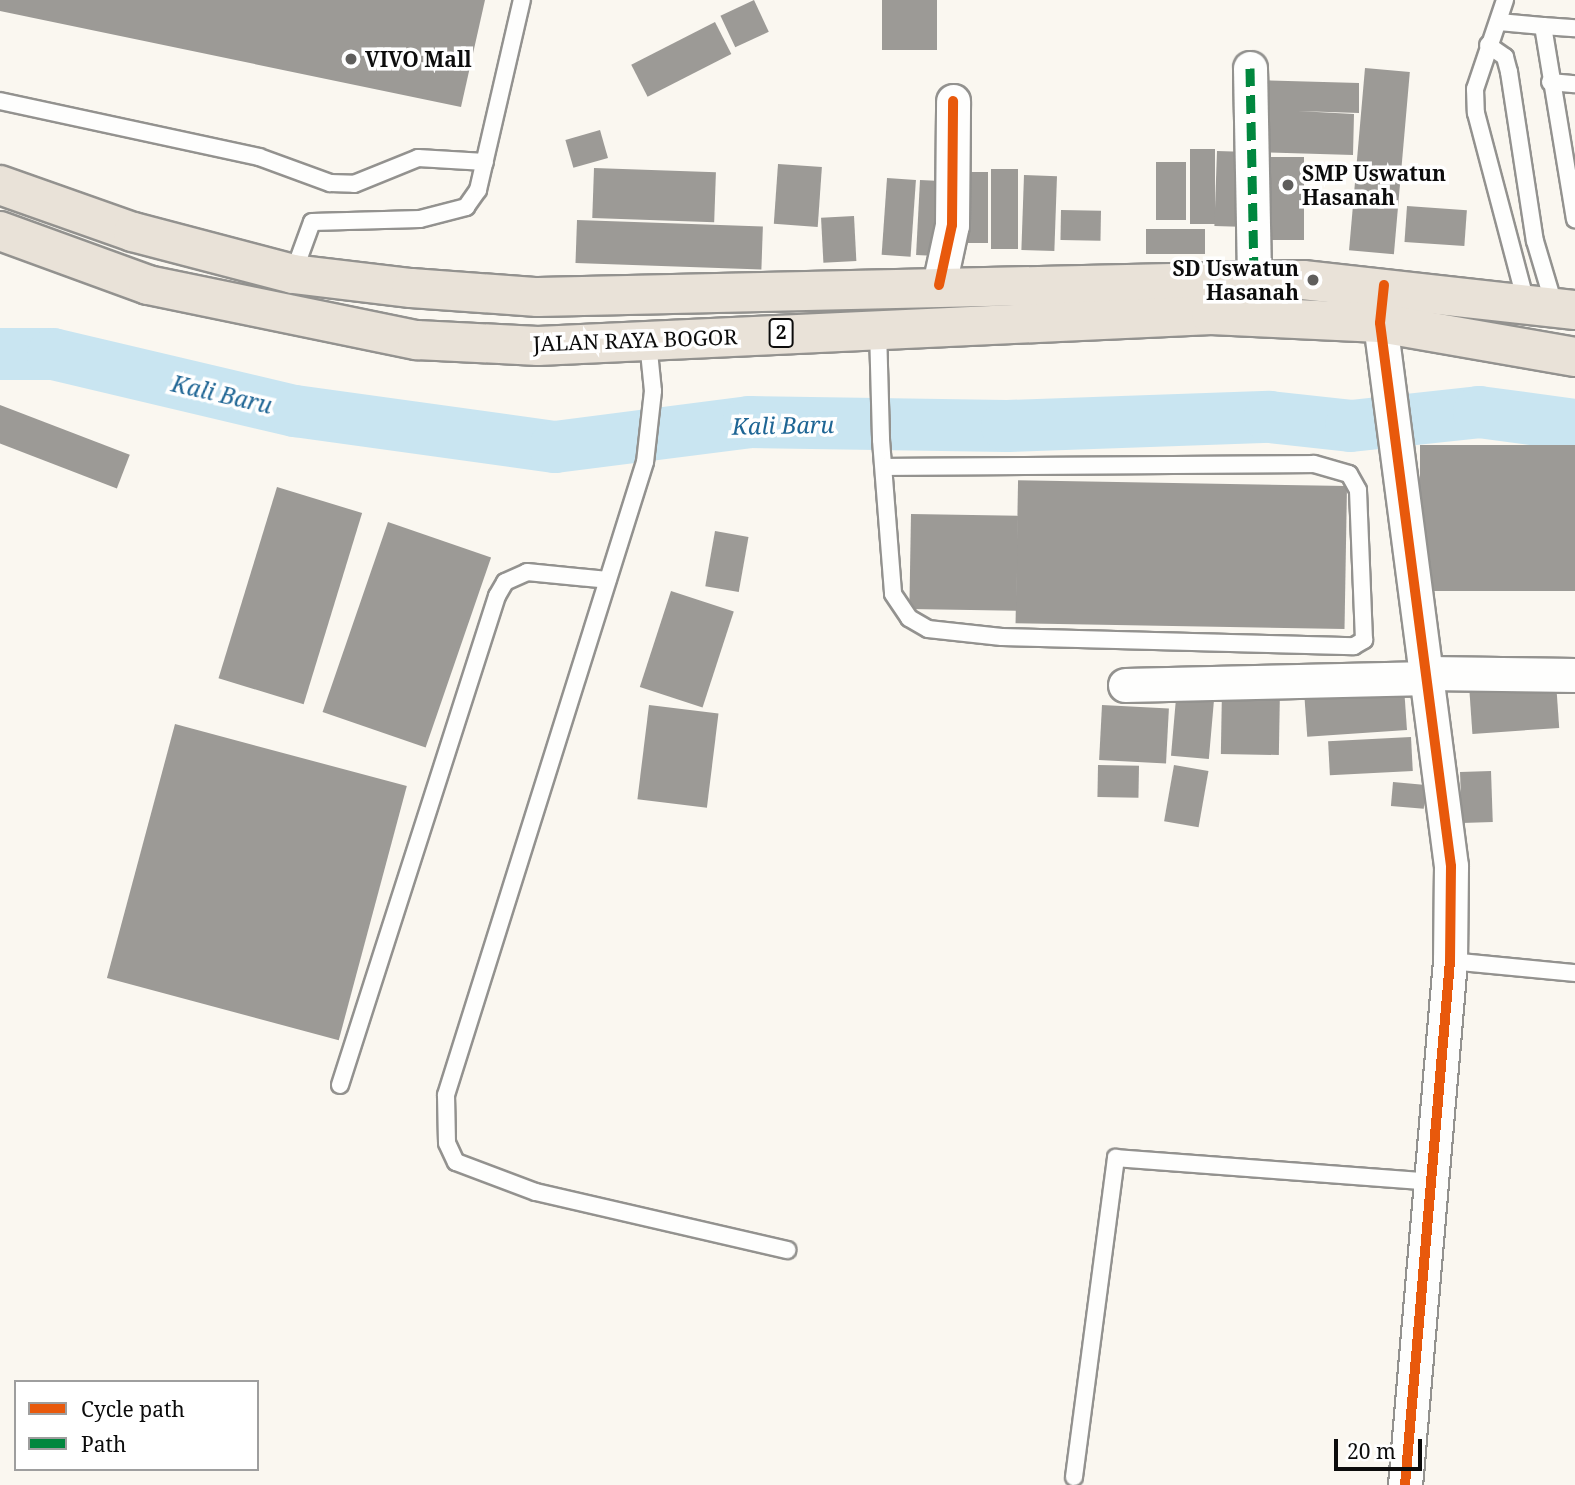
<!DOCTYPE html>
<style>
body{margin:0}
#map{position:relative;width:1575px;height:1485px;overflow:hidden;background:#faf7f0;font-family:"Noto Serif",serif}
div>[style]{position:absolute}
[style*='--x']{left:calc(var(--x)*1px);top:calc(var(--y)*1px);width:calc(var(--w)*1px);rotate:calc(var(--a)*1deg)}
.river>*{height:52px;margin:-26px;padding:0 26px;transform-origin:26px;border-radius:26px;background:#c9e5f1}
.building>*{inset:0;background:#9c9a96;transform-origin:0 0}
.roads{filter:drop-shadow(2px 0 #93928f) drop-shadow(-2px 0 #93928f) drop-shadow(0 2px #93928f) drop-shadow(0 -2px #93928f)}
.service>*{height:16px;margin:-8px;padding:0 8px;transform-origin:8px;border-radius:8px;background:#fefefd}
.minor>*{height:33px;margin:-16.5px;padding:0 16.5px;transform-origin:16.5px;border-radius:16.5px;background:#fefefd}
.trunk>*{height:38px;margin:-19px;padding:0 19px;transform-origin:19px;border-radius:19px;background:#e9e2d8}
.quiet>*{height:9px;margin-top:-4.5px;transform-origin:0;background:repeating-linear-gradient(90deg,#00873e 0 18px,transparent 0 27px)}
.cycleway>*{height:10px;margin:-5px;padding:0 5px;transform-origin:5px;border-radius:5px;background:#e8590c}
.dots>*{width:19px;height:19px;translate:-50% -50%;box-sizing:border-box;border:4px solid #fff;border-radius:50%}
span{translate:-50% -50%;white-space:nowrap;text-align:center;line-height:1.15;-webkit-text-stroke:7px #fff;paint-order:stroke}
.shield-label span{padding:2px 5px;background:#fff;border:2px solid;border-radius:5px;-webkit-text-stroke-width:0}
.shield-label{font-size:19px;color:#0c0c0c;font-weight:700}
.poi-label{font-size:21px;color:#0c0c0c;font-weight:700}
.left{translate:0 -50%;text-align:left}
.right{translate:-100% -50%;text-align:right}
.street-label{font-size:21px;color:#0c0c0c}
.water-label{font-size:23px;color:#1e6594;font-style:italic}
.legend{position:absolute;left:14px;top:1380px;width:245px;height:91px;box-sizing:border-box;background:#fff;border:2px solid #9e9e9e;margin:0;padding:9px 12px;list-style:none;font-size:21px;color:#0c0c0c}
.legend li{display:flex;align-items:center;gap:14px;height:35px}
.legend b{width:35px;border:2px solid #9e9e9e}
.scale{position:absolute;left:1334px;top:1439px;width:88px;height:32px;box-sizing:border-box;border:4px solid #0c0c0c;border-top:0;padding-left:9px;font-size:21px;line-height:24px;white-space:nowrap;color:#0c0c0c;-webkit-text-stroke:5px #fff;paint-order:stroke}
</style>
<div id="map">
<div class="river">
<div style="--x:0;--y:354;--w:53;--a:0"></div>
<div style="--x:53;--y:354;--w:249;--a:13.3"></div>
<div style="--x:295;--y:411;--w:262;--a:7.9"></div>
<div style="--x:555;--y:447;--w:196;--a:-7.3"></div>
<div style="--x:749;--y:422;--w:258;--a:0.9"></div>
<div style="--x:1007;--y:426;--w:263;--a:-2"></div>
<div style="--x:1270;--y:417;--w:81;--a:6.3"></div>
<div style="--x:1351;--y:426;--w:129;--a:-6.2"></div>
<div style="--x:1479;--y:412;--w:97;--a:7.7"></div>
</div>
<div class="building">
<div style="clip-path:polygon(0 0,485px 0,461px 107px,0 11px)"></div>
<div style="left:754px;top:0;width:35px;height:37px;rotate:65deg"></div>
<div style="left:882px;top:0;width:55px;height:50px"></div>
<div style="left:715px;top:22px;width:36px;height:94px;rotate:63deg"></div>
<div style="left:1365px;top:68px;width:45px;height:183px;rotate:5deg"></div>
<div style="clip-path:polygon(1255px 80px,1359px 83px,1359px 113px,1298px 111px,1354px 114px,1353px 155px,1256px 152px)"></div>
<div style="left:600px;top:130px;width:29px;height:36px;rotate:74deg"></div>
<div style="left:1190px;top:149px;width:25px;height:75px"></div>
<div style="left:1217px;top:151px;width:32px;height:75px;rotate:2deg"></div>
<div style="left:1256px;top:157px;width:48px;height:83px"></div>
<div style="left:1156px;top:162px;width:30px;height:58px"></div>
<div style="left:778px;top:164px;width:44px;height:60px;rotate:4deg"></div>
<div style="left:594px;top:168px;width:122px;height:50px;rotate:2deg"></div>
<div style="left:991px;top:169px;width:27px;height:80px"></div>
<div style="left:955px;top:172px;width:33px;height:71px"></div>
<div style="left:1024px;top:175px;width:33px;height:75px;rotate:2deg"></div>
<div style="left:887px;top:178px;width:29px;height:77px;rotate:4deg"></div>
<div style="left:920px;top:180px;width:21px;height:75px;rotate:3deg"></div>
<div style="left:1407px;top:206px;width:60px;height:36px;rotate:4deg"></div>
<div style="left:1061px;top:210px;width:40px;height:30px;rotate:1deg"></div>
<div style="left:854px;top:216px;width:45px;height:33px;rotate:87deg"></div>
<div style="left:577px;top:220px;width:186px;height:43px;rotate:2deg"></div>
<div style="left:1146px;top:229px;width:59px;height:25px"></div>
<div style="left:0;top:405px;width:139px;height:36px;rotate:21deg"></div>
<div style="left:1575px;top:445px;width:146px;height:155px;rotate:90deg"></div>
<div style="left:1347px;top:486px;width:143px;height:329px;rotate:91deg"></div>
<div style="left:277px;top:487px;width:89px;height:200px;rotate:17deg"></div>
<div style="left:911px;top:514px;width:107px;height:95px;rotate:1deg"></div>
<div style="left:388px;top:522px;width:109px;height:201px;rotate:19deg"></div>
<div style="left:715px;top:531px;width:34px;height:56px;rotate:10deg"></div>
<div style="left:671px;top:591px;width:66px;height:101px;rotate:18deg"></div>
<div style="left:1556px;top:682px;width:46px;height:87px;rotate:86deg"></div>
<div style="left:1177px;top:687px;width:38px;height:69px;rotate:5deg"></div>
<div style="left:1404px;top:687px;width:43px;height:100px;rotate:86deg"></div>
<div style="left:1222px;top:688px;width:58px;height:66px;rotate:1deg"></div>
<div style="left:649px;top:705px;width:70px;height:95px;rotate:7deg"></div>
<div style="left:1102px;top:705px;width:67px;height:55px;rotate:3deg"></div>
<div style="left:175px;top:724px;width:240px;height:263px;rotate:15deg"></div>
<div style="left:1411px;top:737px;width:34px;height:83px;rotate:87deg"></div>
<div style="left:1098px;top:765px;width:41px;height:32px;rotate:1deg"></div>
<div style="left:1174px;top:765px;width:35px;height:57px;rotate:10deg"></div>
<div style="left:1491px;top:771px;width:51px;height:31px;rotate:88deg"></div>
<div style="left:1393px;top:782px;width:33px;height:24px;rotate:5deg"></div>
</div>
<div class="roads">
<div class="service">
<div style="--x:1505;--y:0;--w:94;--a:108.6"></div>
<div style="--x:1475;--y:89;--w:24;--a:88"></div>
<div style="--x:1476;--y:113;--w:196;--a:75.2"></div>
<div style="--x:1499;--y:22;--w:44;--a:5.2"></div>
<div style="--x:1543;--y:26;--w:196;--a:80.6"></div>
<div style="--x:1543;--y:26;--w:32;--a:4"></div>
<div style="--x:1488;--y:45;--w:21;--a:35"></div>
<div style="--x:1505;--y:57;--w:16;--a:75"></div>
<div style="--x:1509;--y:72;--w:171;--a:81.3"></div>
<div style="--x:1535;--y:241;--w:70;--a:73.4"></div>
<div style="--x:1550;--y:82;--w:25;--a:5"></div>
<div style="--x:0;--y:101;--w:265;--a:12.2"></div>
<div style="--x:259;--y:157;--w:76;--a:20.1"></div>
<div style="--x:330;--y:183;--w:24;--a:2"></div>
<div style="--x:354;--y:184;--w:69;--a:-22.1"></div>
<div style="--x:418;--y:158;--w:67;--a:3.4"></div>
<div style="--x:293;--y:274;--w:55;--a:-69.9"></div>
<div style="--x:312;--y:222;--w:108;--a:-1.6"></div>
<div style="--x:420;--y:219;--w:48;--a:-14.6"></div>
<div style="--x:466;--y:207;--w:21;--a:-55"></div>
<div style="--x:478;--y:190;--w:195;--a:-77"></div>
<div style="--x:878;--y:330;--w:110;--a:88.4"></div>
<div style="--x:881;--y:440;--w:154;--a:85.5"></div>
<div style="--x:893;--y:594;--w:29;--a:56"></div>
<div style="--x:909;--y:618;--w:22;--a:30"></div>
<div style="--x:928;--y:629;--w:74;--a:6.2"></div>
<div style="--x:1002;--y:637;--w:352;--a:1.5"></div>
<div style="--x:1354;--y:646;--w:12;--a:-31"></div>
<div style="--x:1364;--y:640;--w:150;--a:-92.3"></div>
<div style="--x:1358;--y:490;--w:18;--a:-119"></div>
<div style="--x:1349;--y:474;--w:37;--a:-164"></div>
<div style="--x:1313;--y:464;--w:428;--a:179.6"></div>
<div style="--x:648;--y:342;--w:49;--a:84.2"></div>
<div style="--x:653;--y:391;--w:71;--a:96.4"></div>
<div style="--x:645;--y:462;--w:664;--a:107.45"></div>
<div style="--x:446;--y:1095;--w:48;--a:88.8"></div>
<div style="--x:447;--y:1143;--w:21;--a:65"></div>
<div style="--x:456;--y:1162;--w:85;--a:20.6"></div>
<div style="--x:536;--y:1192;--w:258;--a:13"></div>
<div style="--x:1450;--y:961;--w:126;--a:5.5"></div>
<div style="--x:340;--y:1085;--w:514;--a:-72.2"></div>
<div style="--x:497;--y:596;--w:16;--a:-60"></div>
<div style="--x:505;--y:582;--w:24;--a:-24"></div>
<div style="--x:527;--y:572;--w:81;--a:5.6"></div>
<div style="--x:1074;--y:1477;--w:322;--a:-82.5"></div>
<div style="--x:1116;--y:1158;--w:318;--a:4.3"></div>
</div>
<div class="minor">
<div style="--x:1250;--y:68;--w:212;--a:88.9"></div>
<div style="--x:939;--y:285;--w:61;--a:-77.8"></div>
<div style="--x:952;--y:225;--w:124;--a:-89.5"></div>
<div style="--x:1383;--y:298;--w:25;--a:97"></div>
<div style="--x:1380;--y:323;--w:548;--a:82.55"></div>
<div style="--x:1451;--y:866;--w:95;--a:90.6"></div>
<div style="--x:1450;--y:961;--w:526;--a:94.91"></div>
<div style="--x:1428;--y:673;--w:147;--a:0.8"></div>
<div style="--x:1125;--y:685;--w:304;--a:-1.3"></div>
</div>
<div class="trunk">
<div style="--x:0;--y:185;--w:141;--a:19.5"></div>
<div style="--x:133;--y:232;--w:165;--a:14.7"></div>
<div style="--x:293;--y:274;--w:119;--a:6.8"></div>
<div style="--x:411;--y:288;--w:127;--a:4.1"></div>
<div style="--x:538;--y:297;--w:765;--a:-1.27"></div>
<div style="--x:1303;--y:280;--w:274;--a:6.3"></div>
<div style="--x:0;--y:231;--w:158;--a:20"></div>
<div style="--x:148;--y:285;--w:275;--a:11.6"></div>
<div style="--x:417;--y:340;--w:121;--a:2.8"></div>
<div style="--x:538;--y:346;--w:674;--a:-2.64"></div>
<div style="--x:1211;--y:315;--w:169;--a:2.7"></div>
<div style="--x:1380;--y:323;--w:198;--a:9.9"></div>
</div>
</div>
<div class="quiet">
<div style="--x:1250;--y:68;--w:212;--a:88.9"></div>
</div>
<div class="cycleway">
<div style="--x:939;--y:285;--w:61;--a:-77.8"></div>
<div style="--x:952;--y:225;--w:124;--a:-89.5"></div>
<div style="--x:1384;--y:285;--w:38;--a:96"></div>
<div style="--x:1380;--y:323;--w:548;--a:82.55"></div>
<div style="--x:1451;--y:866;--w:95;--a:90.6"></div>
<div style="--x:1450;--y:961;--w:526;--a:94.91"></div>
</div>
<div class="dots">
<div style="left:351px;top:59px;background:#5f5e5c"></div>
<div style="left:1288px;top:185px;background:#5f5e5c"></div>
<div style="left:1313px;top:280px;background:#5f5e5c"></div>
</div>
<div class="shield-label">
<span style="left:781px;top:333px">2</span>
</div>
<div class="poi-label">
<span class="left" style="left:365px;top:59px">VIVO Mall</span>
<span class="left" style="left:1302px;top:185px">SMP Uswatun<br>Hasanah</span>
<span class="right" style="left:1299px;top:280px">SD Uswatun<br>Hasanah</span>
</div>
<div class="street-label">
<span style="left:635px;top:340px;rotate:-2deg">JALAN RAYA BOGOR</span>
</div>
<div class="water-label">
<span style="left:222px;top:394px;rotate:13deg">Kali Baru</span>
<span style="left:783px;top:425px;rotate:-1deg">Kali Baru</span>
</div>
<ul class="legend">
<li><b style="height:9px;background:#e8590c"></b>Cycle path</li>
<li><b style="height:9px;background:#00873e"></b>Path</li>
</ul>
<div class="scale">20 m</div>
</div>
